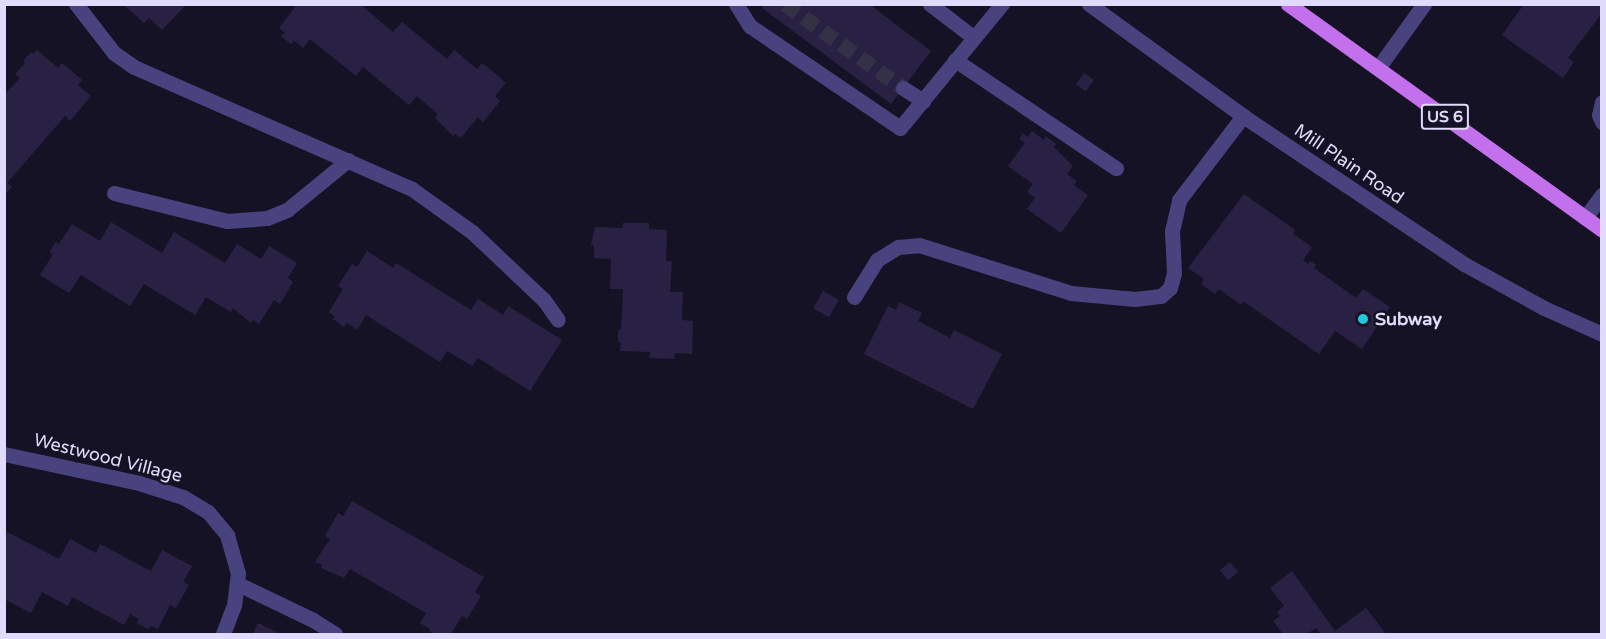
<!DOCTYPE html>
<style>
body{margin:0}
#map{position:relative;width:1606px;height:639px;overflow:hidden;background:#161225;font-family:"Varela Round",sans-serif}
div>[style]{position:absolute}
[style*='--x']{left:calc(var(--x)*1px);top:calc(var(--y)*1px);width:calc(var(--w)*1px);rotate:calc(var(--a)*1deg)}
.building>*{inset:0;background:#292143;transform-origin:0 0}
.minor-tunnel>*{height:15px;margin-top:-7.5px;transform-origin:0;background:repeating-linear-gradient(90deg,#343045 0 15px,transparent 0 23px)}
.minor>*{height:15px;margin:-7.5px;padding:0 7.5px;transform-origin:7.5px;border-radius:7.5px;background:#48437e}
.major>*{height:15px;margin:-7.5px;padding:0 7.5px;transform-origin:7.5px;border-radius:7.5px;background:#c370ec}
.dots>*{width:16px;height:16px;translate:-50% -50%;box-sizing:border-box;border:3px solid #161225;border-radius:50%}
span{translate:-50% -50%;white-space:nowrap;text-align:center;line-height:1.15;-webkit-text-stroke:5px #161225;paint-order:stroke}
.shield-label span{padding:2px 4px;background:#161225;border:2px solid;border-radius:4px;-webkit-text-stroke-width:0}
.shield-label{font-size:16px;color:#e0dbfa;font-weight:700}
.street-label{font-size:18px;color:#e0dbfa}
.poi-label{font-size:18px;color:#e0dbfa;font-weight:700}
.left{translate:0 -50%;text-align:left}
.frame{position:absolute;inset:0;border:6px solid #e0dbfa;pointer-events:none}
</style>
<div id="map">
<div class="building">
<div style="clip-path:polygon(126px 4px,181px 4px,184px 7px,162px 30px,149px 18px,144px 23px,125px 6px)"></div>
<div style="clip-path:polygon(294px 4px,360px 4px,393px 32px,402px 22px,447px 59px,454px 50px,477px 69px,482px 63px,486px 66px,506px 83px,495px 96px,500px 101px,483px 122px,478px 117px,461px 138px,455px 134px,453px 136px,435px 118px,438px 114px,417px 96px,409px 105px,363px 67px,356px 76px,310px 39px,303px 48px,294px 41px,291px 44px,281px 36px,285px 33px,279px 28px,296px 6px)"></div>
<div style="clip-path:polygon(764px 4px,869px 4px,931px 51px,891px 104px,762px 8px)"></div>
<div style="clip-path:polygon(1524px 4px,1601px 4px,1602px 13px,1568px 58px,1574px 62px,1563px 78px,1502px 35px)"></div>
<div style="clip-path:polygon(37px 50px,58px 68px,62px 63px,82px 80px,78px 85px,91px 96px,70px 121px,65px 116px,7px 183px,12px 187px,4px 195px,4px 95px,20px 78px,15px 74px,25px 63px,23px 61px,31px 52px,33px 54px)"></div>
<div style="left:1084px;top:73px;width:12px;height:14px;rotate:35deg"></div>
<div style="clip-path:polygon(1032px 131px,1044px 140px,1046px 136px,1056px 144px,1054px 147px,1073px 166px,1067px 174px,1077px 181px,1074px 185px,1088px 195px,1061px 233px,1027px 209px,1035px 198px,1027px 192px,1033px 184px,1008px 166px,1025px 143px,1019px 139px,1023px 133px,1028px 137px)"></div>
<div style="clip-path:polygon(1244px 194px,1295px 230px,1293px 234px,1312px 247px,1303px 260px,1308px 264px,1310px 261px,1316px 265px,1314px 268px,1356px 298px,1363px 289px,1390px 307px,1362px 349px,1335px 331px,1319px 354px,1243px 301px,1241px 305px,1219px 289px,1215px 294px,1201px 284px,1204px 279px,1188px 268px)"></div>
<div style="clip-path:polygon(111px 222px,162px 253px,174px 232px,225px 263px,237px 244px,261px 259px,269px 246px,297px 263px,288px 278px,293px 282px,280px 304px,274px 300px,259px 324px,253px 320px,251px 323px,233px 308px,231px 312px,206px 297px,195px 315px,144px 284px,130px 306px,81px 275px,69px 293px,40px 275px,53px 254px,49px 252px,56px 242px,59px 244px,72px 224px,100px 241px)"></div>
<div style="clip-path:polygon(623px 223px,649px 223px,649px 229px,667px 230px,666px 261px,672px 261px,670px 292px,683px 292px,682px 320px,693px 321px,692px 354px,675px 353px,674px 359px,649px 358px,650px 352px,620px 351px,621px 342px,618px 342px,618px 330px,621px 330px,623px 289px,610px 289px,611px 259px,594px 258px,594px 245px,591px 245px,595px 227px,622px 228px)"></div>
<div style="clip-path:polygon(367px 251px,393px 268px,396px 263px,471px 310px,478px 299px,503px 315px,508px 306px,562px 340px,530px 391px,478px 358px,472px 366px,447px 351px,440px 362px,366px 315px,357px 330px,347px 323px,344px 327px,333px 319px,335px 317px,329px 312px,343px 289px,338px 286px,352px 264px,357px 267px)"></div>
<div style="left:823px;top:291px;width:18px;height:20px;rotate:29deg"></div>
<div style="clip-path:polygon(899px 302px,922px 313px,918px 321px,950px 338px,954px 330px,1002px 354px,973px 409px,864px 354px,888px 306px,896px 310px)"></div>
<div style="clip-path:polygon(352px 501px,484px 577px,475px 592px,481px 596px,467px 619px,462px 616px,451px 634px,435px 634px,429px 631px,430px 629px,420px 623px,426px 613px,350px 569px,344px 578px,321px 568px,322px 565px,315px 562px,330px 539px,325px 536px,338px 513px,343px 516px)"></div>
<div style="clip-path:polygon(7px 532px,59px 559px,70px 539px,96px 553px,100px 544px,151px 571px,162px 550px,192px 566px,183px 582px,189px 585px,176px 608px,170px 605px,158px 629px,151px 626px,148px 629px,137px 623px,139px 619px,130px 614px,124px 625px,72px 597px,68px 606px,42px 592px,31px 613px,4px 599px,4px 537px)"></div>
<div style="left:1230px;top:562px;width:13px;height:13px;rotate:51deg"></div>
<div style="clip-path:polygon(1292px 571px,1335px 631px,1366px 608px,1386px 634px,1321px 634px,1316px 628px,1307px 634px,1283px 634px,1273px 621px,1280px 616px,1277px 612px,1284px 606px,1270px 588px)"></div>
<div style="clip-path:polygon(258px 623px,281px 634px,253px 634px)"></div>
</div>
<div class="minor-tunnel">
<div style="--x:785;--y:4;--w:145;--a:35.4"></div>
</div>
<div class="minor">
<div style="--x:76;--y:4;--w:62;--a:52.2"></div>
<div style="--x:114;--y:53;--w:24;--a:35"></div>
<div style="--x:134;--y:67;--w:304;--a:23.7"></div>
<div style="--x:412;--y:189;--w:74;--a:35.6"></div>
<div style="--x:472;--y:232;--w:99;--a:43.4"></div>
<div style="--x:544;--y:300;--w:24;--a:55"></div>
<div style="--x:736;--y:4;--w:26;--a:58"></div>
<div style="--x:750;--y:26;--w:181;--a:34.2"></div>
<div style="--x:900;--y:128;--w:161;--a:-50.6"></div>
<div style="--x:930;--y:4;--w:54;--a:37.5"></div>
<div style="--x:1089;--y:4;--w:190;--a:36"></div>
<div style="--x:1243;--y:116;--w:266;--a:33.8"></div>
<div style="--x:1464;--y:264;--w:91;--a:28.8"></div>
<div style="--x:1544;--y:308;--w:64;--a:24.1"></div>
<div style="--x:955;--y:60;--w:194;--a:33.9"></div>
<div style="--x:1378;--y:68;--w:79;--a:-54.3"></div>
<div style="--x:903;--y:88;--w:24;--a:33"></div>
<div style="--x:1602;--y:102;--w:13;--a:103"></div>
<div style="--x:1599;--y:115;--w:8;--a:67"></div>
<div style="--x:114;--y:193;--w:116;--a:13.9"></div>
<div style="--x:227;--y:221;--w:40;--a:-4.3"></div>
<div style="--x:267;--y:218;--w:22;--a:-22"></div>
<div style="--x:287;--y:210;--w:79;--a:-39.3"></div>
<div style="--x:1585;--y:218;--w:29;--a:-54"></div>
<div style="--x:854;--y:297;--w:44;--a:-58.1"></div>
<div style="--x:877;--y:260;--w:25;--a:-32"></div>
<div style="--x:898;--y:247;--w:21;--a:-5"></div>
<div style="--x:919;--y:245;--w:159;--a:17.5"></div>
<div style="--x:1071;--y:293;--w:64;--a:5.4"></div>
<div style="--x:1135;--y:299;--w:26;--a:-7"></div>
<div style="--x:1161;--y:296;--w:12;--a:-42"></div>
<div style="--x:1170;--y:288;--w:16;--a:-75"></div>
<div style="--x:1174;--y:273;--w:42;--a:-92.7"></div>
<div style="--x:1172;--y:231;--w:32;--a:-77"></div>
<div style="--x:1179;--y:200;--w:106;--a:-52.7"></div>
<div style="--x:4;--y:454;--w:138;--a:12.1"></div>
<div style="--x:139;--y:483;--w:46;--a:17.7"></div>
<div style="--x:183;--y:497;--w:29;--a:31"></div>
<div style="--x:208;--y:512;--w:30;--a:50"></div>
<div style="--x:227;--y:535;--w:40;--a:74"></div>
<div style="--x:238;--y:573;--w:32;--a:97"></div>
<div style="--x:234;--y:605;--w:31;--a:111"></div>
<div style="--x:238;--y:584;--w:83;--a:25.6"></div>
<div style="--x:313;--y:620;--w:26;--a:32"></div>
</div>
<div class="major">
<div style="--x:1288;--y:4;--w:387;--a:35.7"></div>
</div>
<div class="dots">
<div style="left:1363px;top:319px;background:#1fc7e2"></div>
</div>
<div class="shield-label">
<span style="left:1445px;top:117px">US 6</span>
</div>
<div class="street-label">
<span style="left:1349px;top:164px;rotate:34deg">Mill Plain Road</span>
<span style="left:108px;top:458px;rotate:14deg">Westwood Village</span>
</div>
<div class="poi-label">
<span class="left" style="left:1375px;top:319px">Subway</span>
</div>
<div class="frame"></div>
</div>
